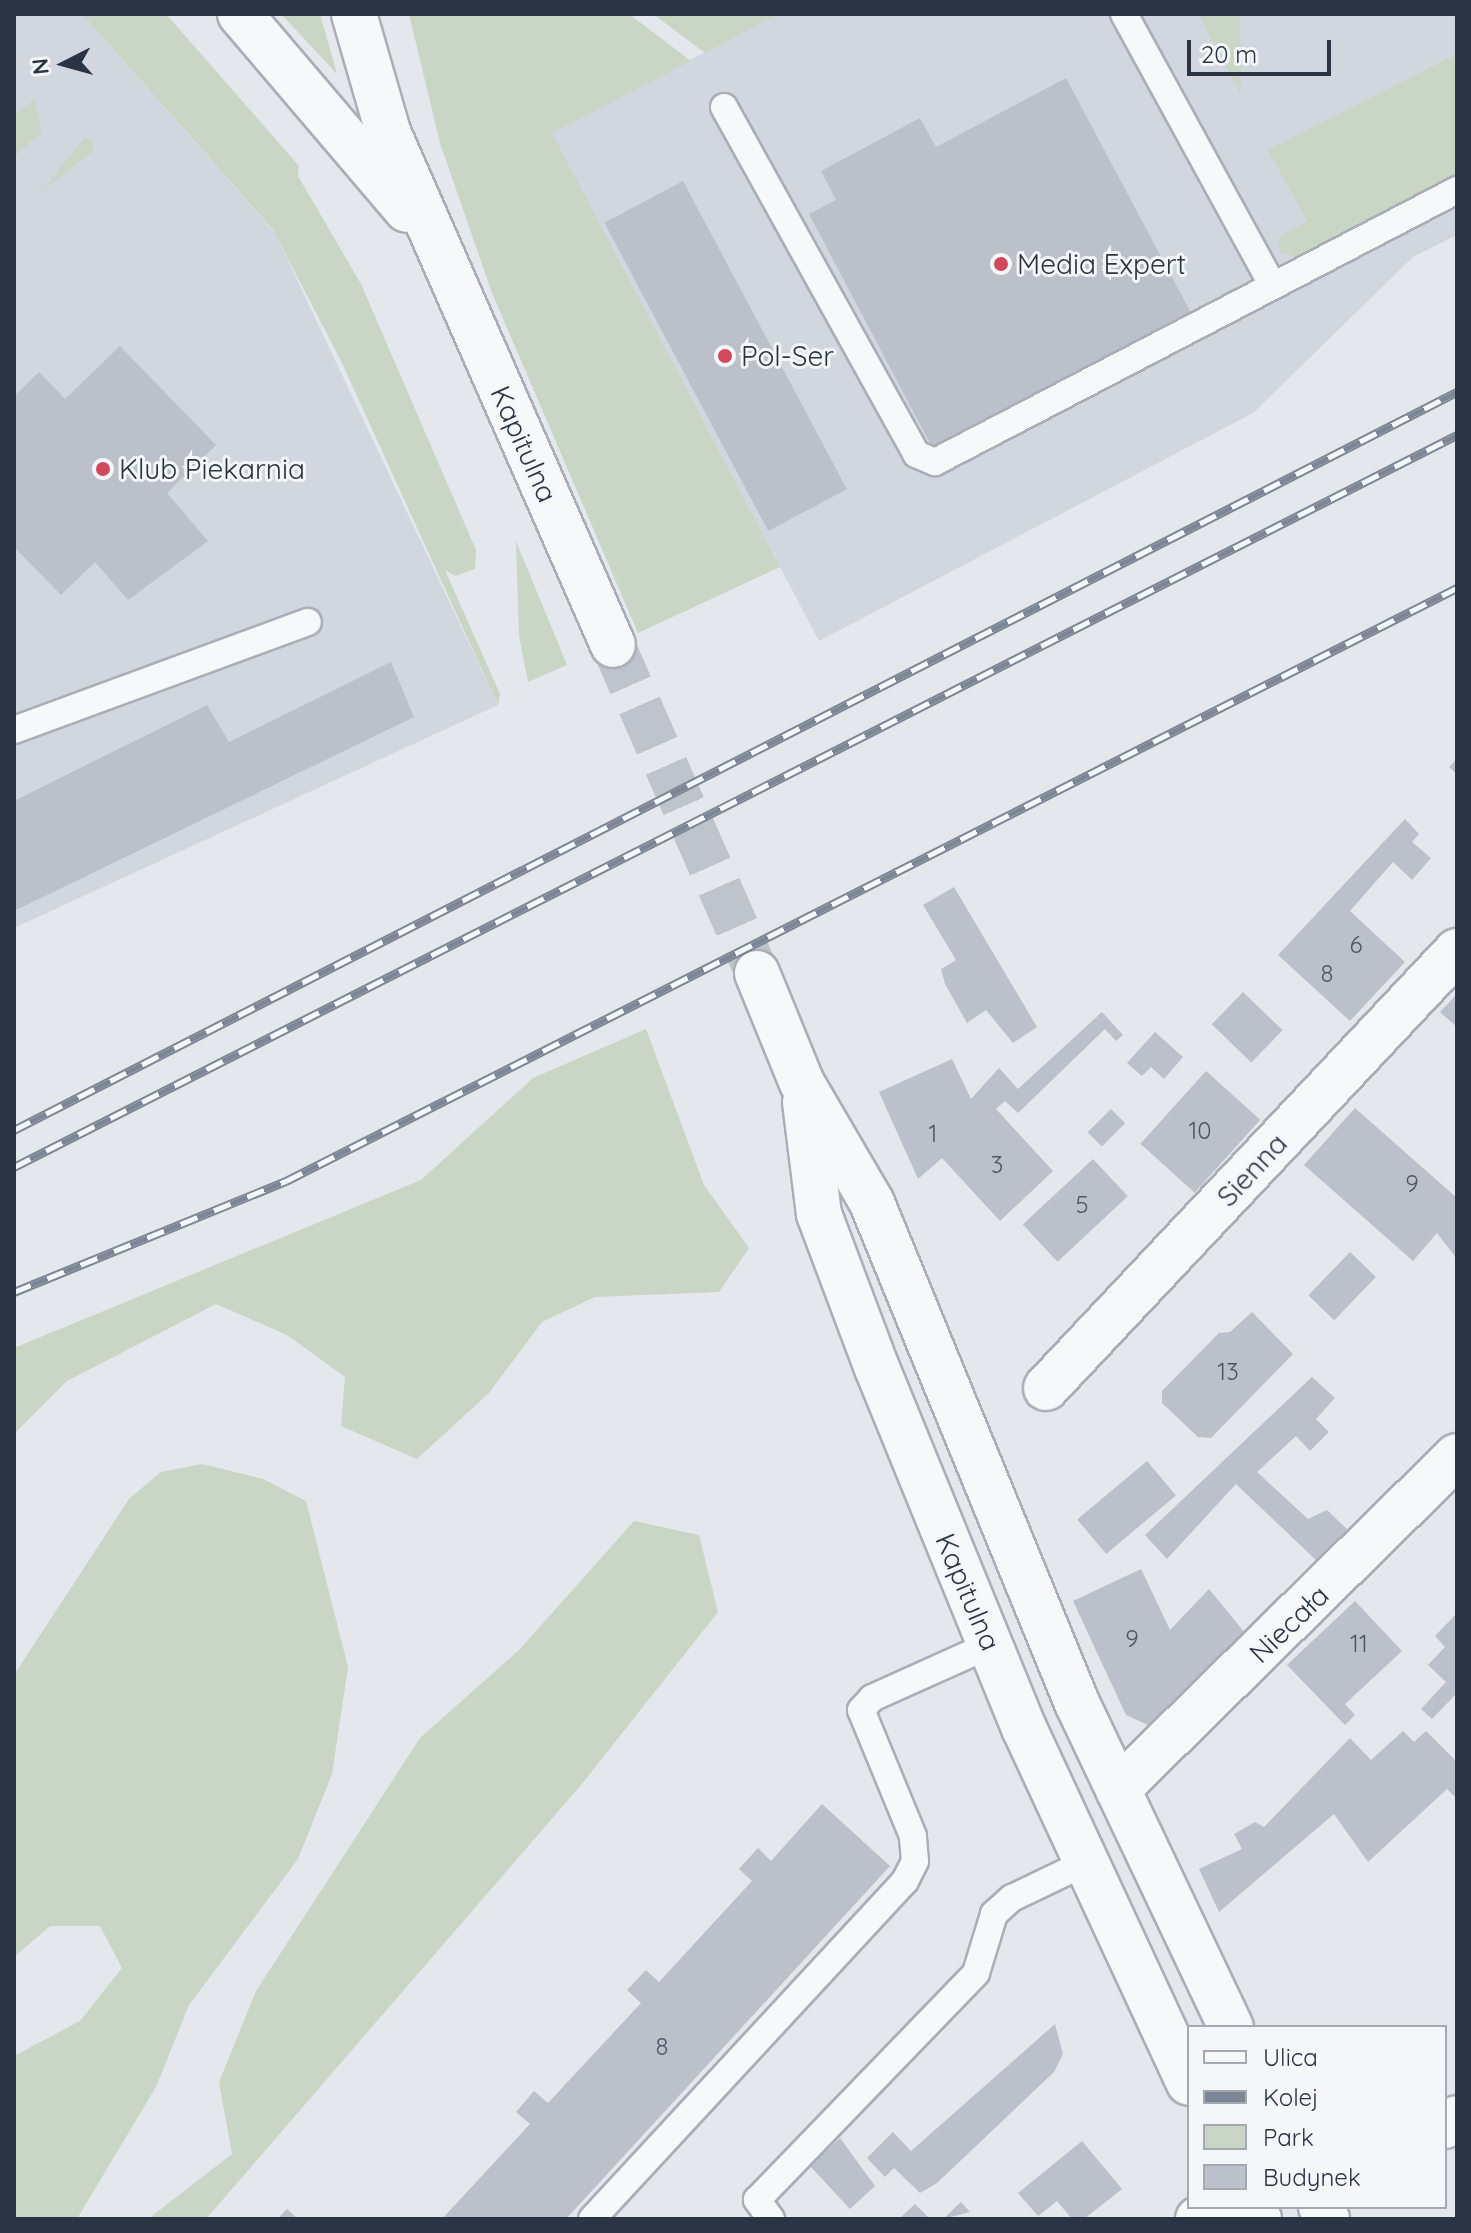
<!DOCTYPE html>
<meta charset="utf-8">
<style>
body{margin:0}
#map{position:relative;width:1471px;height:2233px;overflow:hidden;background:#e4e7ec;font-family:Quicksand,sans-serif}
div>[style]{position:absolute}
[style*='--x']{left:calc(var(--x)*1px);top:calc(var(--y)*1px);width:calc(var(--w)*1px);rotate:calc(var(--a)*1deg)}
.built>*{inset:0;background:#d2d6de}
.green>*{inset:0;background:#c9d6c5}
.building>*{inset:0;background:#bbc0ca;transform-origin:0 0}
.tertiary-tunnel>*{height:44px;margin-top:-22px;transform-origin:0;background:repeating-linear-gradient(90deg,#bfc3cb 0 44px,transparent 0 66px)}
.roads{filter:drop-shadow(2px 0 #a9aeb7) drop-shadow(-2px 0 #a9aeb7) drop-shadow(0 2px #a9aeb7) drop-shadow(0 -2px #a9aeb7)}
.service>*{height:26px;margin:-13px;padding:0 13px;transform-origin:13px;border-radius:13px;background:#f7f8fa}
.minor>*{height:44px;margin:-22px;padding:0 22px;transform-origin:22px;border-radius:22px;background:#f7f8fa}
.tertiary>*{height:44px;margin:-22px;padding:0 22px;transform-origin:22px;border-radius:22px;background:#f7f8fa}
.rail>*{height:9px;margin-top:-4.5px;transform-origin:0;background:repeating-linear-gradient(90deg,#f4f6f9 0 18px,#7d8696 0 36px);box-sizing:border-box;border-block:2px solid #7d8696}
.dots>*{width:22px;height:22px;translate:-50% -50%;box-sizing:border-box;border:4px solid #f4f6f9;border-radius:50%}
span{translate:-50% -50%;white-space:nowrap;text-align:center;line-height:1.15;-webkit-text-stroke:6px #f4f6f9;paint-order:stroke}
.number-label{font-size:24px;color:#4f5766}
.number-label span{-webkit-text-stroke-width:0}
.poi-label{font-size:28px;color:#2b3445}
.left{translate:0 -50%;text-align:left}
.street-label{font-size:28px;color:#2b3445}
.frame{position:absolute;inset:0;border:16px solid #2b3445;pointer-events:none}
.legend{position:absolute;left:1187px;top:2025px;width:260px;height:184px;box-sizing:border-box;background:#f4f6f9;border:2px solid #a4a8b1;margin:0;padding:10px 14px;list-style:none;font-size:24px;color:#2b3445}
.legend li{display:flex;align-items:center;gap:16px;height:40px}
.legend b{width:40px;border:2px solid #a4a8b1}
.north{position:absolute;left:24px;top:24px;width:80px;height:80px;-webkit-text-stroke:6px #f4f6f9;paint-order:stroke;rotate:264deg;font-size:22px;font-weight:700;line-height:32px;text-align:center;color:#2b3445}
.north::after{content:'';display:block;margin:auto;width:28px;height:36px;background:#2b3445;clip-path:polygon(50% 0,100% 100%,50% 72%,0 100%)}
.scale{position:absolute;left:1187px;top:40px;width:144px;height:36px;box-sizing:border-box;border:4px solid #2b3445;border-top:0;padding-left:10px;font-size:24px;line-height:28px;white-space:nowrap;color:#2b3445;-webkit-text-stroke:6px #f4f6f9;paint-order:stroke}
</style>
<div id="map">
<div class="built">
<div style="clip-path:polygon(14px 14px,82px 14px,275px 233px,498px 705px,14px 928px)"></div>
<div style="clip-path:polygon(778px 14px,1457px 14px,1457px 235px,1413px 257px,1253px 413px,819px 641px,551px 133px)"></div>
</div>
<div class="green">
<div style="clip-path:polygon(82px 14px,166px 14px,299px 166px,298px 176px,361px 284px,476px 550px,475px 569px,455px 576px,445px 570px,500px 694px,498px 705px,341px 361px,273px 230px)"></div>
<div style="clip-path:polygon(281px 14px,320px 14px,337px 74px)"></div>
<div style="clip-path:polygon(409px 14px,629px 14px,691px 61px,552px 133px,780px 567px,638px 633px,492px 293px,440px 143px)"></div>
<div style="clip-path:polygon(653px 14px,778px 14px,705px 53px)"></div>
<div style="clip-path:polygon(1198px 14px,1240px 14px,1241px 95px)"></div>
<div style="clip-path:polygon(1457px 54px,1457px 176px,1335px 241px,1294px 256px,1279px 252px,1279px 237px,1307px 221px,1268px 150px)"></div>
<div style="clip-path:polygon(34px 99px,42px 131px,14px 157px,14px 116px)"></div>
<div style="clip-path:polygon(84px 138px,94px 141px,92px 152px,42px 191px)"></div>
<div style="clip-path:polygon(516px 541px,567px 665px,528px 682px,519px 636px)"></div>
<div style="clip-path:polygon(646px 1029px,704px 1185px,749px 1248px,719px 1292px,595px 1297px,542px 1322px,489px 1393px,417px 1459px,341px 1426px,345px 1377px,287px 1335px,216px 1304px,67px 1381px,14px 1434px,14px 1348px,421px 1180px,533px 1078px)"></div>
<div style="clip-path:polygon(202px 1464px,263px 1479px,306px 1501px,348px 1667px,332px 1774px,298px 1859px,189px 2005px,156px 2087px,77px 2219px,14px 2219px,14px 2056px,80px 2021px,122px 1968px,100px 1926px,50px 1926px,14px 1957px,14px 1675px,129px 1499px,161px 1472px)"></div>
<div style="clip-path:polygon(634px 1521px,699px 1535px,718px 1612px,581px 1785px,206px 2219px,148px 2219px,232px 2154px,219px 2082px,256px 1991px,420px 1738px,520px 1649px)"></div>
</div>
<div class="building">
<div style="clip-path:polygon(1066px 78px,1192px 315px,934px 451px,809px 214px,836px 200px,821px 171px,920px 118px,936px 147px)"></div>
<div style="left:683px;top:181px;width:349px;height:89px;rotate:62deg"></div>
<div style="clip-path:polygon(120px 346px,216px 445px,167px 493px,208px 541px,128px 600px,95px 562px,61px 595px,14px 547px,14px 396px,39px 372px,65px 399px)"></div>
<div style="clip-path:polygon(391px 662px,414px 717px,14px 911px,14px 801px,207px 705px,229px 742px)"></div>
<div style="clip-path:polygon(1457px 758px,1457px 774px,1449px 767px)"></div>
<div style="clip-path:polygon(1405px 819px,1419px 834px,1412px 842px,1431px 858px,1412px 880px,1393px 862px,1350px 911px,1405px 962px,1350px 1021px,1278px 955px)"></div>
<div style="clip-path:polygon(954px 887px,1037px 1027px,1013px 1043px,986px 1010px,967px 1023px,945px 984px,941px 969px,956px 960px,923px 905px)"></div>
<div style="left:1243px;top:992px;width:55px;height:45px;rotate:44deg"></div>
<div style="clip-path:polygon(1457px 994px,1457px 1027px,1440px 1012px)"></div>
<div style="clip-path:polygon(1102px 1012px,1123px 1035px,1116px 1041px,1105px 1029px,1018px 1113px,1005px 1101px,996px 1109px,1053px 1171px,1000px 1221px,942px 1158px,918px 1179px,879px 1092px,952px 1059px,971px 1099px,999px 1068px,1018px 1089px)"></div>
<div style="clip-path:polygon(1155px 1032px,1183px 1057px,1164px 1079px,1151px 1067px,1142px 1076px,1127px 1063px)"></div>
<div style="left:1206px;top:1071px;width:73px;height:98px;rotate:42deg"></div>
<div style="clip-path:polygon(1355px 1108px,1457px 1198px,1457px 1259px,1437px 1233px,1413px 1261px,1304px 1165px)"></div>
<div style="left:1111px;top:1109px;width:20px;height:33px;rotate:45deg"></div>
<div style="left:1093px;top:1159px;width:51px;height:96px;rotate:47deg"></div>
<div style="left:1350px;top:1252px;width:36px;height:60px;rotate:44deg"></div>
<div style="clip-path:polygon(1252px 1312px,1293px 1354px,1211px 1438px,1198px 1437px,1162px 1403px,1162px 1391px,1219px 1333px,1230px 1332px)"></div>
<div style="clip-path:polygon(1312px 1377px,1335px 1398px,1316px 1419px,1329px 1432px,1310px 1451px,1296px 1436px,1257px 1472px,1308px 1519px,1327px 1510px,1348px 1530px,1318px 1562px,1236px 1484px,1167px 1559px,1145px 1535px)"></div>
<div style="left:1147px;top:1461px;width:45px;height:91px;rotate:50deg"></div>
<div style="clip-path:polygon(1141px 1569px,1170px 1630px,1209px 1589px,1245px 1633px,1148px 1725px,1126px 1715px,1073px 1601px)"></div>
<div style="clip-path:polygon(1355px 1601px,1402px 1651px,1345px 1704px,1355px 1715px,1345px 1725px,1287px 1665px)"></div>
<div style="clip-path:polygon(1457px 1613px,1457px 1693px,1432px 1719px,1421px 1709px,1446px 1682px,1428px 1665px,1445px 1647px,1435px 1636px)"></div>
<div style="clip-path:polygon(1403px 1731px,1414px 1742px,1426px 1731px,1457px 1762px,1457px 1799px,1447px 1789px,1368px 1862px,1334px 1814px,1219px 1912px,1199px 1869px,1242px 1849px,1234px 1834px,1255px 1822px,1264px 1827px,1350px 1738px,1371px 1760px)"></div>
<div style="clip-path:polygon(822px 1804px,890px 1866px,566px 2219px,442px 2219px,530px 2124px,516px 2112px,534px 2091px,548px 2103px,641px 2003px,627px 1990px,646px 1970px,659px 1982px,752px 1881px,739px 1869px,758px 1848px,771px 1861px)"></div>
<div style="clip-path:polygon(1055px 2024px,1063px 2054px,1054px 2072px,937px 2183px,920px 2193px,894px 2168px,885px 2177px,867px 2158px,893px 2132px,911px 2151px)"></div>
<div style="clip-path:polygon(840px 2138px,875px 2186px,850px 2209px,810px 2166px)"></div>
<div style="clip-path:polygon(1082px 2141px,1122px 2189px,1084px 2219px,1072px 2219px,1057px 2201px,1038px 2216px,1018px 2193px)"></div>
<div style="clip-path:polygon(961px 2202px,970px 2212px,943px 2219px)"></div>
<div style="clip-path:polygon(915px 2204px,930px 2219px,899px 2219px)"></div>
<div style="clip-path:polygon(287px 2209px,298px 2219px,277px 2219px)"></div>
</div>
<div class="tertiary-tunnel">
<div style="--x:613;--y:645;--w:358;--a:66.3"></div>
</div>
<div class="roads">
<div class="service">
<div style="--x:1124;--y:14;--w:308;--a:61.3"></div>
<div style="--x:724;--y:107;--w:397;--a:61"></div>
<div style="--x:916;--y:454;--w:21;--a:23"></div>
<div style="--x:935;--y:462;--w:589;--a:-27.52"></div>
<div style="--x:14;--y:730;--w:313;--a:-20.2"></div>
<div style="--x:592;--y:2219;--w:461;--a:-47.2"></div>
<div style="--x:905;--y:1881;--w:22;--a:-63"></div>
<div style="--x:915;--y:1861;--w:25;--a:-95"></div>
<div style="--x:913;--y:1836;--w:136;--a:-112.4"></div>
<div style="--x:861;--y:1710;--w:16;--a:-47"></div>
<div style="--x:872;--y:1698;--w:129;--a:-24.2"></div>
<div style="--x:771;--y:2219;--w:24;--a:-126"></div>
<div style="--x:757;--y:2200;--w:315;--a:-46"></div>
<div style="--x:976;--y:1973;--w:62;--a:-73"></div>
<div style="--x:994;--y:1914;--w:24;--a:-42"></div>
<div style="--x:1012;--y:1898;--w:81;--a:-25.6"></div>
</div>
<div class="minor">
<div style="--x:1046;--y:1388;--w:600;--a:-46.76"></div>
<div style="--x:1118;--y:1789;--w:475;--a:-44.5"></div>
<div style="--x:1198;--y:2219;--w:38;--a:-18"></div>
</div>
<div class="tertiary">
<div style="--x:240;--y:14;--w:257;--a:49.6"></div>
<div style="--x:354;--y:14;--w:123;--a:73.9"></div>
<div style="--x:388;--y:132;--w:560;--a:66.32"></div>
<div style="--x:757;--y:973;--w:119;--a:67.8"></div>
<div style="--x:802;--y:1083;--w:139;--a:59.7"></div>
<div style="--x:872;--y:1203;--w:540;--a:67.71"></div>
<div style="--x:1077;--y:1703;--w:359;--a:64.6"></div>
<div style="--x:805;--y:1102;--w:113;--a:82.9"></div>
<div style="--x:819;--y:1214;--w:165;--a:69.4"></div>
<div style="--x:877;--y:1368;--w:389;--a:67.8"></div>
<div style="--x:1024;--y:1728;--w:391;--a:65.1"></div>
<div style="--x:1445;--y:2126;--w:14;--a:-34"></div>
<div style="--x:1253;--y:2207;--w:13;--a:63"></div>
<div style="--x:1321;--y:2207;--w:13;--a:63"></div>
</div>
</div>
<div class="rail">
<div style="--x:14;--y:1130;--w:1621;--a:-27.09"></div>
<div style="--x:14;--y:1167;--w:1618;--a:-26.9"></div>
<div style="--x:14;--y:1292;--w:294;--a:-22.2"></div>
<div style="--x:286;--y:1181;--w:1313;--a:-26.86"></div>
</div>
<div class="dots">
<div style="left:1001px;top:264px;background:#d1495b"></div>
<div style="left:725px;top:356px;background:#d1495b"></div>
<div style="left:103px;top:469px;background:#d1495b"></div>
</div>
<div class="number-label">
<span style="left:1356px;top:945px">6</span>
<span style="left:1327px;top:974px">8</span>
<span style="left:1200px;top:1131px">10</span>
<span style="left:933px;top:1134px">1</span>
<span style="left:997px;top:1165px">3</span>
<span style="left:1412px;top:1184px">9</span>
<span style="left:1082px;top:1205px">5</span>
<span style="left:1228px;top:1372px">13</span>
<span style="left:1132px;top:1639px">9</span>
<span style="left:1359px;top:1644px">11</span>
<span style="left:662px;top:2047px">8</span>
</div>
<div class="poi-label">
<span class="left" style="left:1017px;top:264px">Media Expert</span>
<span class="left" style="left:741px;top:356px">Pol-Ser</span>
<span class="left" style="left:119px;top:469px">Klub Piekarnia</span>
</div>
<div class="street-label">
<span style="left:524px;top:444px;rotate:66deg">Kapitulna</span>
<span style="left:1252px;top:1170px;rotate:-47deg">Sienna</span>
<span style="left:968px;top:1592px;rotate:67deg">Kapitulna</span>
<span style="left:1289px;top:1624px;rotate:-44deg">Niecała</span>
</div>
<div class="frame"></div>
<ul class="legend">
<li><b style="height:10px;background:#f7f8fa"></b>Ulica</li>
<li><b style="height:10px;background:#7d8696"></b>Kolej</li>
<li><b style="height:22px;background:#c9d6c5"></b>Park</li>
<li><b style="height:22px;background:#bbc0ca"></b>Budynek</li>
</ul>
<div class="north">N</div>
<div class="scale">20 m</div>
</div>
